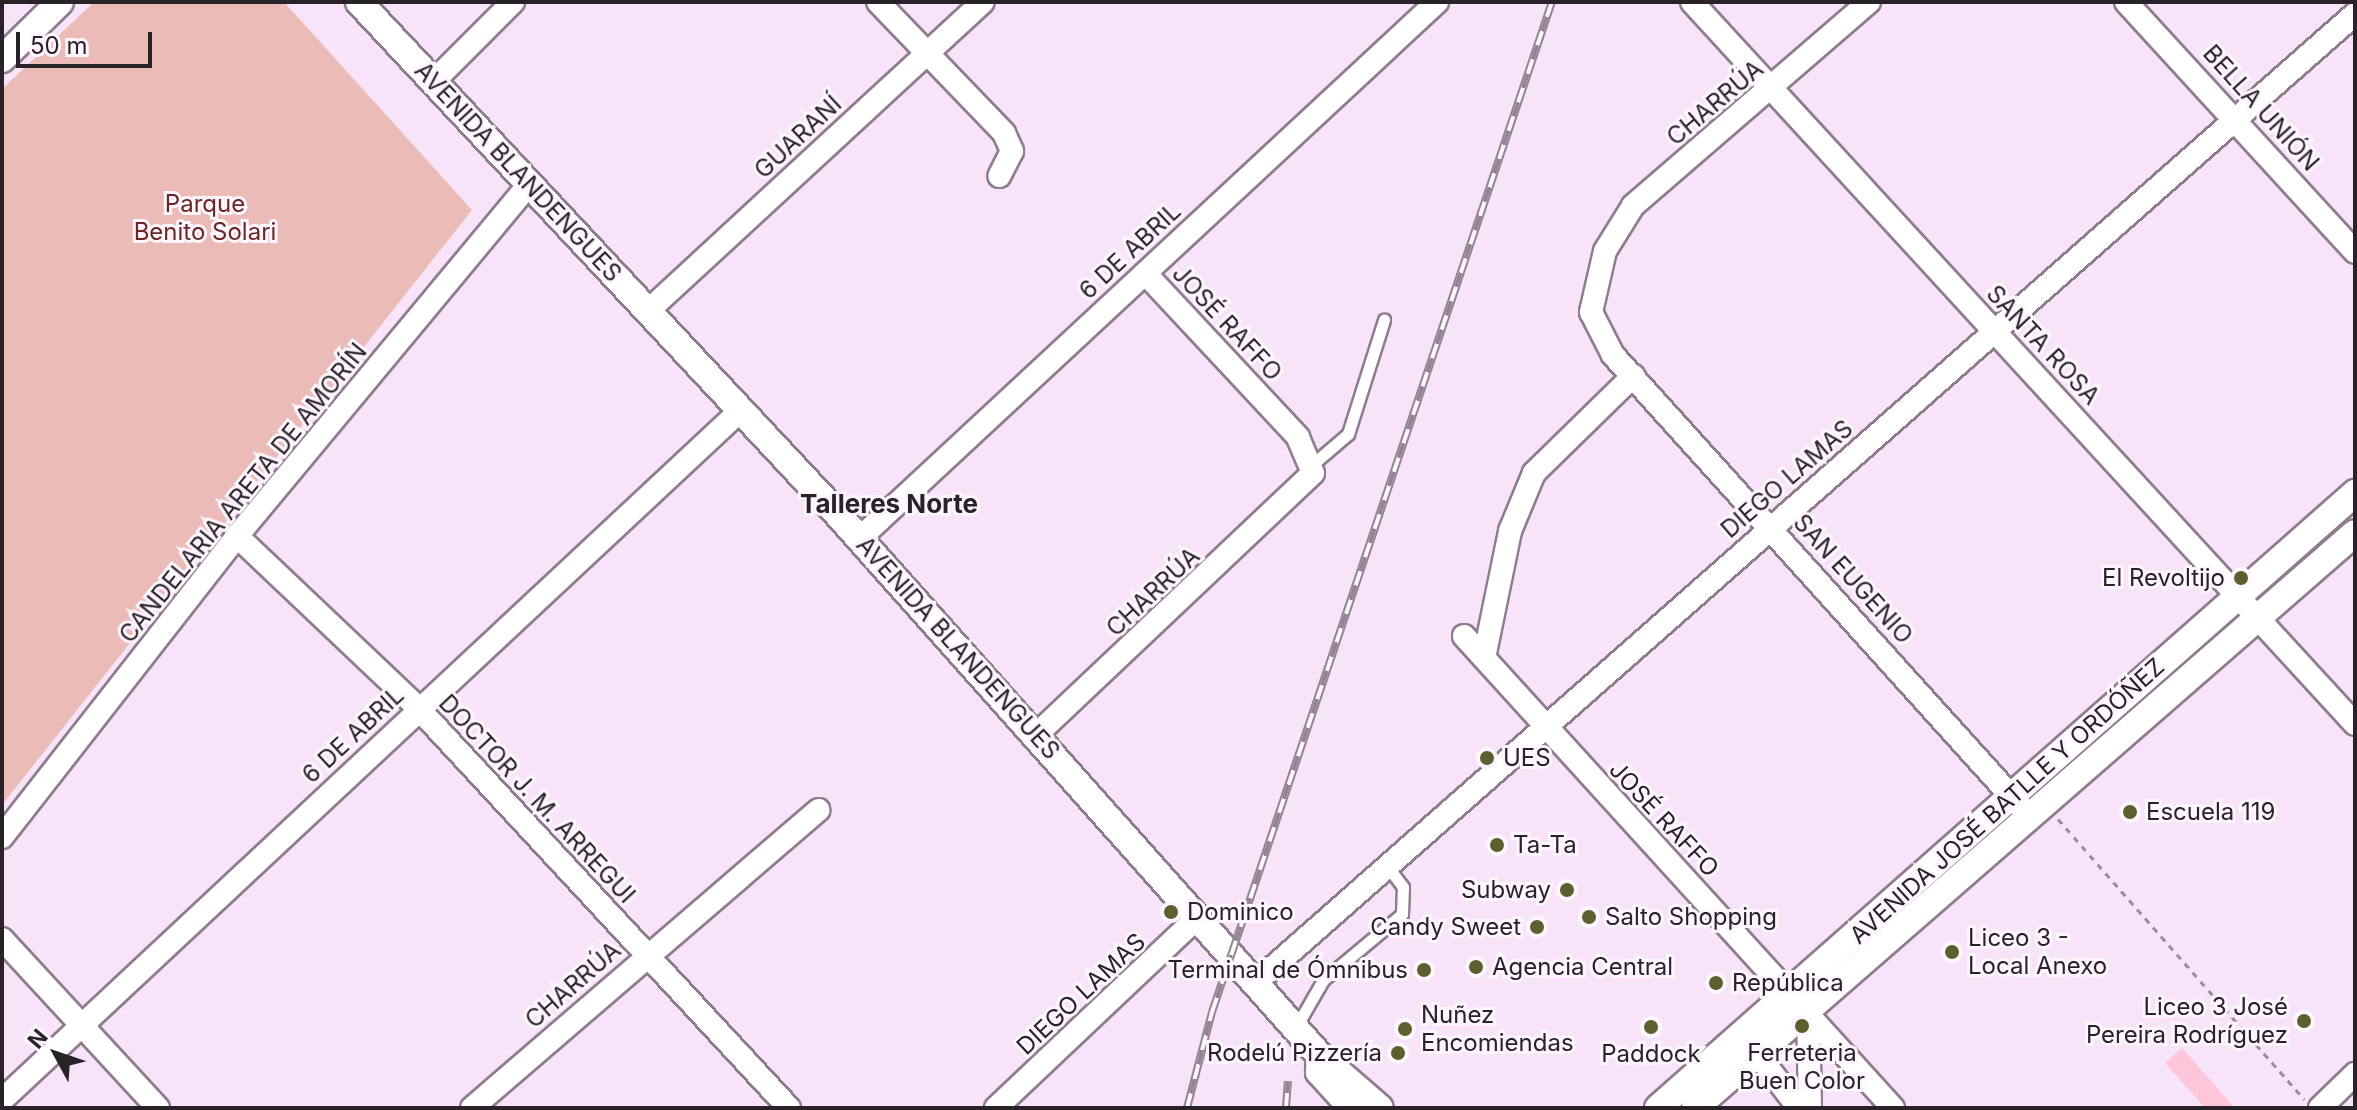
<!DOCTYPE html>
<meta charset="utf-8">
<style>
body{margin:0}
#map{position:relative;width:2357px;height:1110px;overflow:hidden;background:#f8e4f8;font-family:Inter,sans-serif}
div>[style]{position:absolute}
[style*='--x']{left:calc(var(--x)*1px);top:calc(var(--y)*1px);width:calc(var(--w)*1px);rotate:calc(var(--a)*1deg)}
.green>*{inset:0;background:#ebbbb7}
.building>*{inset:0;background:#fec6da}
.path>*{height:3px;margin-top:-1.5px;transform-origin:0;background:repeating-linear-gradient(90deg,#9b8d9b 0 6px,transparent 0 12px)}
.roads{filter:drop-shadow(2px 0 #8f7c8f) drop-shadow(-2px 0 #8f7c8f) drop-shadow(0 2px #8f7c8f) drop-shadow(0 -2px #8f7c8f)}
.service>*{height:11px;margin:-5.5px;padding:0 5.5px;transform-origin:5.5px;border-radius:5.5px;background:#fff}
.minor>*{height:22px;margin:-11px;padding:0 11px;transform-origin:11px;border-radius:11px;background:#fff}
.tertiary>*{height:26px;margin:-13px;padding:0 13px;transform-origin:13px;border-radius:13px;background:#fff}
.rail>*{height:8px;margin-top:-4px;transform-origin:0;background:repeating-linear-gradient(90deg,#fef6fe 0 15px,#928492 0 30px);box-sizing:border-box;border-block:2px solid #928492}
.dots>*{width:22px;height:22px;translate:-50% -50%;box-sizing:border-box;border:4px solid #fef6fe;border-radius:50%}
span{translate:-50% -50%;white-space:nowrap;text-align:center;line-height:1.15;-webkit-text-stroke:6px #fef6fe;paint-order:stroke}
.street-label{font-size:24px;color:#292229}
.park-label{font-size:24px;color:#6c2724}
.poi-label{font-size:24px;color:#292229}
.right{translate:-100% -50%;text-align:right}
.left{translate:0 -50%;text-align:left}
.neighbourhood-label{font-size:26px;color:#292229;font-weight:700}
.frame{position:absolute;inset:0;border:4px solid #292229;pointer-events:none}
.north{position:absolute;left:16px;top:1014px;width:80px;height:80px;-webkit-text-stroke:6px #fef6fe;paint-order:stroke;rotate:310deg;font-size:22px;font-weight:700;line-height:32px;text-align:center;color:#292229}
.north::after{content:'';display:block;margin:auto;width:28px;height:36px;background:#292229;clip-path:polygon(50% 0,100% 100%,50% 72%,0 100%)}
.scale{position:absolute;left:16px;top:32px;width:136px;height:36px;box-sizing:border-box;border:4px solid #292229;border-top:0;padding-left:10px;font-size:24px;line-height:28px;white-space:nowrap;color:#292229;-webkit-text-stroke:6px #fef6fe;paint-order:stroke}
</style>
<div id="map">
<div class="green">
<div style="clip-path:polygon(94px 2px,284px 2px,472px 210px,2px 805px,2px 89px)"></div>
</div>
<div class="building">
<div style="clip-path:polygon(2182px 1048px,2235px 1108px,2205px 1108px,2165px 1063px)"></div>
</div>
<div class="path">
<div style="--x:2058;--y:819;--w:373;--a:48.7"></div>
</div>
<div class="roads">
<div class="service">
<div style="--x:1314;--y:463;--w:45;--a:-40.5"></div>
<div style="--x:1348;--y:434;--w:120;--a:-72.5"></div>
<div style="--x:1296;--y:1027;--w:54;--a:-60.1"></div>
<div style="--x:1323;--y:980;--w:103;--a:-39.9"></div>
<div style="--x:1402;--y:914;--w:27;--a:-88"></div>
<div style="--x:1403;--y:887;--w:26;--a:-127"></div>
</div>
<div class="minor">
<div style="--x:878;--y:2;--w:182;--a:46.1"></div>
<div style="--x:1004;--y:133;--w:20;--a:66"></div>
<div style="--x:1012;--y:151;--w:28;--a:117"></div>
<div style="--x:1692;--y:2;--w:980;--a:47.44"></div>
<div style="--x:1869;--y:2;--w:312;--a:139.2"></div>
<div style="--x:1633;--y:206;--w:53;--a:121.9"></div>
<div style="--x:1605;--y:251;--w:63;--a:102.9"></div>
<div style="--x:1591;--y:312;--w:48;--a:62.9"></div>
<div style="--x:1613;--y:355;--w:609;--a:47.93"></div>
<div style="--x:2126;--y:2;--w:339;--a:47.5"></div>
<div style="--x:433;--y:82;--w:113;--a:-45"></div>
<div style="--x:649;--y:310;--w:454;--a:-42.7"></div>
<div style="--x:237;--y:536;--w:251;--a:43.5"></div>
<div style="--x:419;--y:709;--w:544;--a:47.16"></div>
<div style="--x:859;--y:539;--w:789;--a:-42.89"></div>
<div style="--x:1464;--y:636;--w:638;--a:47.73"></div>
<div style="--x:1484;--y:658;--w:130;--a:-78.4"></div>
<div style="--x:1510;--y:531;--w:63;--a:-67.5"></div>
<div style="--x:1534;--y:473;--w:139;--a:-44.4"></div>
<div style="--x:1036;--y:735;--w:381;--a:-43.4"></div>
<div style="--x:1313;--y:473;--w:39;--a:-113"></div>
<div style="--x:1298;--y:437;--w:224;--a:-133"></div>
<div style="--x:2;--y:837;--w:382;--a:-52"></div>
<div style="--x:237;--y:536;--w:455;--a:-50.3"></div>
<div style="--x:2;--y:939;--w:230;--a:47.3"></div>
<div style="--x:1254;--y:984;--w:1467;--a:-41.38"></div>
<div style="--x:1808;--y:1011;--w:97;--a:88.8"></div>
<div style="--x:1748;--y:1042;--w:83;--a:52.3"></div>
<div style="--x:2;--y:1100;--w:1011;--a:-43.04"></div>
<div style="--x:472;--y:1108;--w:457;--a:-40.7"></div>
<div style="--x:996;--y:1108;--w:279;--a:-43.4"></div>
<div style="--x:2320;--y:1108;--w:49;--a:-44.2"></div>
</div>
<div class="tertiary">
<div style="--x:359;--y:2;--w:694;--a:46.93"></div>
<div style="--x:833;--y:509;--w:732;--a:48.32"></div>
<div style="--x:1320;--y:1056;--w:79;--a:40.9"></div>
<div style="--x:2;--y:59;--w:81;--a:-44.5"></div>
<div style="--x:1320;--y:1056;--w:16;--a:94"></div>
<div style="--x:1319;--y:1072;--w:49;--a:47.5"></div>
<div style="--x:1658;--y:1108;--w:930;--a:-41.42"></div>
<div style="--x:1695;--y:1108;--w:875;--a:-41.06"></div>
</div>
</div>
<div class="rail">
<div style="--x:1187;--y:1108;--w:99;--a:-75.4"></div>
<div style="--x:1212;--y:1012;--w:1066;--a:-71.4"></div>
<div style="--x:1286;--y:1108;--w:27;--a:-86"></div>
</div>
<div class="dots">
<div style="left:2241px;top:578px;background:#5b602e"></div>
<div style="left:1487px;top:758px;background:#5b602e"></div>
<div style="left:2130px;top:812px;background:#5b602e"></div>
<div style="left:1497px;top:845px;background:#5b602e"></div>
<div style="left:1567px;top:890px;background:#5b602e"></div>
<div style="left:1171px;top:912px;background:#5b602e"></div>
<div style="left:1589px;top:917px;background:#5b602e"></div>
<div style="left:1537px;top:927px;background:#5b602e"></div>
<div style="left:1952px;top:952px;background:#5b602e"></div>
<div style="left:1476px;top:967px;background:#5b602e"></div>
<div style="left:1424px;top:970px;background:#5b602e"></div>
<div style="left:1716px;top:983px;background:#5b602e"></div>
<div style="left:2304px;top:1021px;background:#5b602e"></div>
<div style="left:1802px;top:1026px;background:#5b602e"></div>
<div style="left:1651px;top:1027px;background:#5b602e"></div>
<div style="left:1405px;top:1029px;background:#5b602e"></div>
<div style="left:1398px;top:1053px;background:#5b602e"></div>
</div>
<div class="street-label">
<span style="left:1715px;top:103px;rotate:-40deg">CHARRÚA</span>
<span style="left:2261px;top:108px;rotate:48deg">BELLA UNIÓN</span>
<span style="left:798px;top:137px;rotate:-43deg">GUARANÍ</span>
<span style="left:518px;top:172px;rotate:47deg">AVENIDA BLANDENGUES</span>
<span style="left:1130px;top:251px;rotate:-43deg">6 DE ABRIL</span>
<span style="left:1227px;top:323px;rotate:47deg">JOSÉ RAFFO</span>
<span style="left:2043px;top:345px;rotate:47deg">SANTA ROSA</span>
<span style="left:1787px;top:479px;rotate:-41deg">DIEGO LAMAS</span>
<span style="left:243px;top:493px;rotate:-51deg">CANDELARIA ARETA DE AMORÍN</span>
<span style="left:1853px;top:579px;rotate:48deg">SAN EUGENIO</span>
<span style="left:1153px;top:592px;rotate:-43deg">CHARRÚA</span>
<span style="left:958px;top:648px;rotate:48deg">AVENIDA BLANDENGUES</span>
<span style="left:353px;top:735px;rotate:-43deg">6 DE ABRIL</span>
<span style="left:537px;top:799px;rotate:47deg">DOCTOR J. M. ARREGUI</span>
<span style="left:2007px;top:801px;rotate:-42deg">AVENIDA JOSÉ BATLLE Y ORDÓÑEZ</span>
<span style="left:1664px;top:819px;rotate:47deg">JOSÉ RAFFO</span>
<span style="left:573px;top:985px;rotate:-41deg">CHARRÚA</span>
<span style="left:1081px;top:994px;rotate:-43deg">DIEGO LAMAS</span>
</div>
<div class="park-label">
<span style="left:205px;top:218px">Parque<br>Benito Solari</span>
</div>
<div class="poi-label">
<span class="right" style="left:2225px;top:578px">El Revoltijo</span>
<span class="left" style="left:1503px;top:758px">UES</span>
<span class="left" style="left:2146px;top:812px">Escuela 119</span>
<span class="left" style="left:1513px;top:845px">Ta-Ta</span>
<span class="right" style="left:1551px;top:890px">Subway</span>
<span class="left" style="left:1187px;top:912px">Dominico</span>
<span class="left" style="left:1605px;top:917px">Salto Shopping</span>
<span class="right" style="left:1521px;top:927px">Candy Sweet</span>
<span class="left" style="left:1968px;top:952px">Liceo 3 -<br>Local Anexo</span>
<span class="left" style="left:1492px;top:967px">Agencia Central</span>
<span class="right" style="left:1408px;top:970px">Terminal de Ómnibus</span>
<span class="left" style="left:1732px;top:983px">República</span>
<span class="right" style="left:2288px;top:1021px">Liceo 3 José<br>Pereira Rodríguez</span>
<span class="left" style="left:1421px;top:1029px">Nuñez<br>Encomiendas</span>
<span class="right" style="left:1382px;top:1053px">Rodelú Pizzería</span>
<span style="left:1802px;top:1067px">Ferreteria<br>Buen Color</span>
<span style="left:1651px;top:1054px">Paddock</span>
</div>
<div class="neighbourhood-label">
<span style="left:889px;top:504px">Talleres Norte</span>
</div>
<div class="frame"></div>
<div class="north">N</div>
<div class="scale">50 m</div>
</div>
